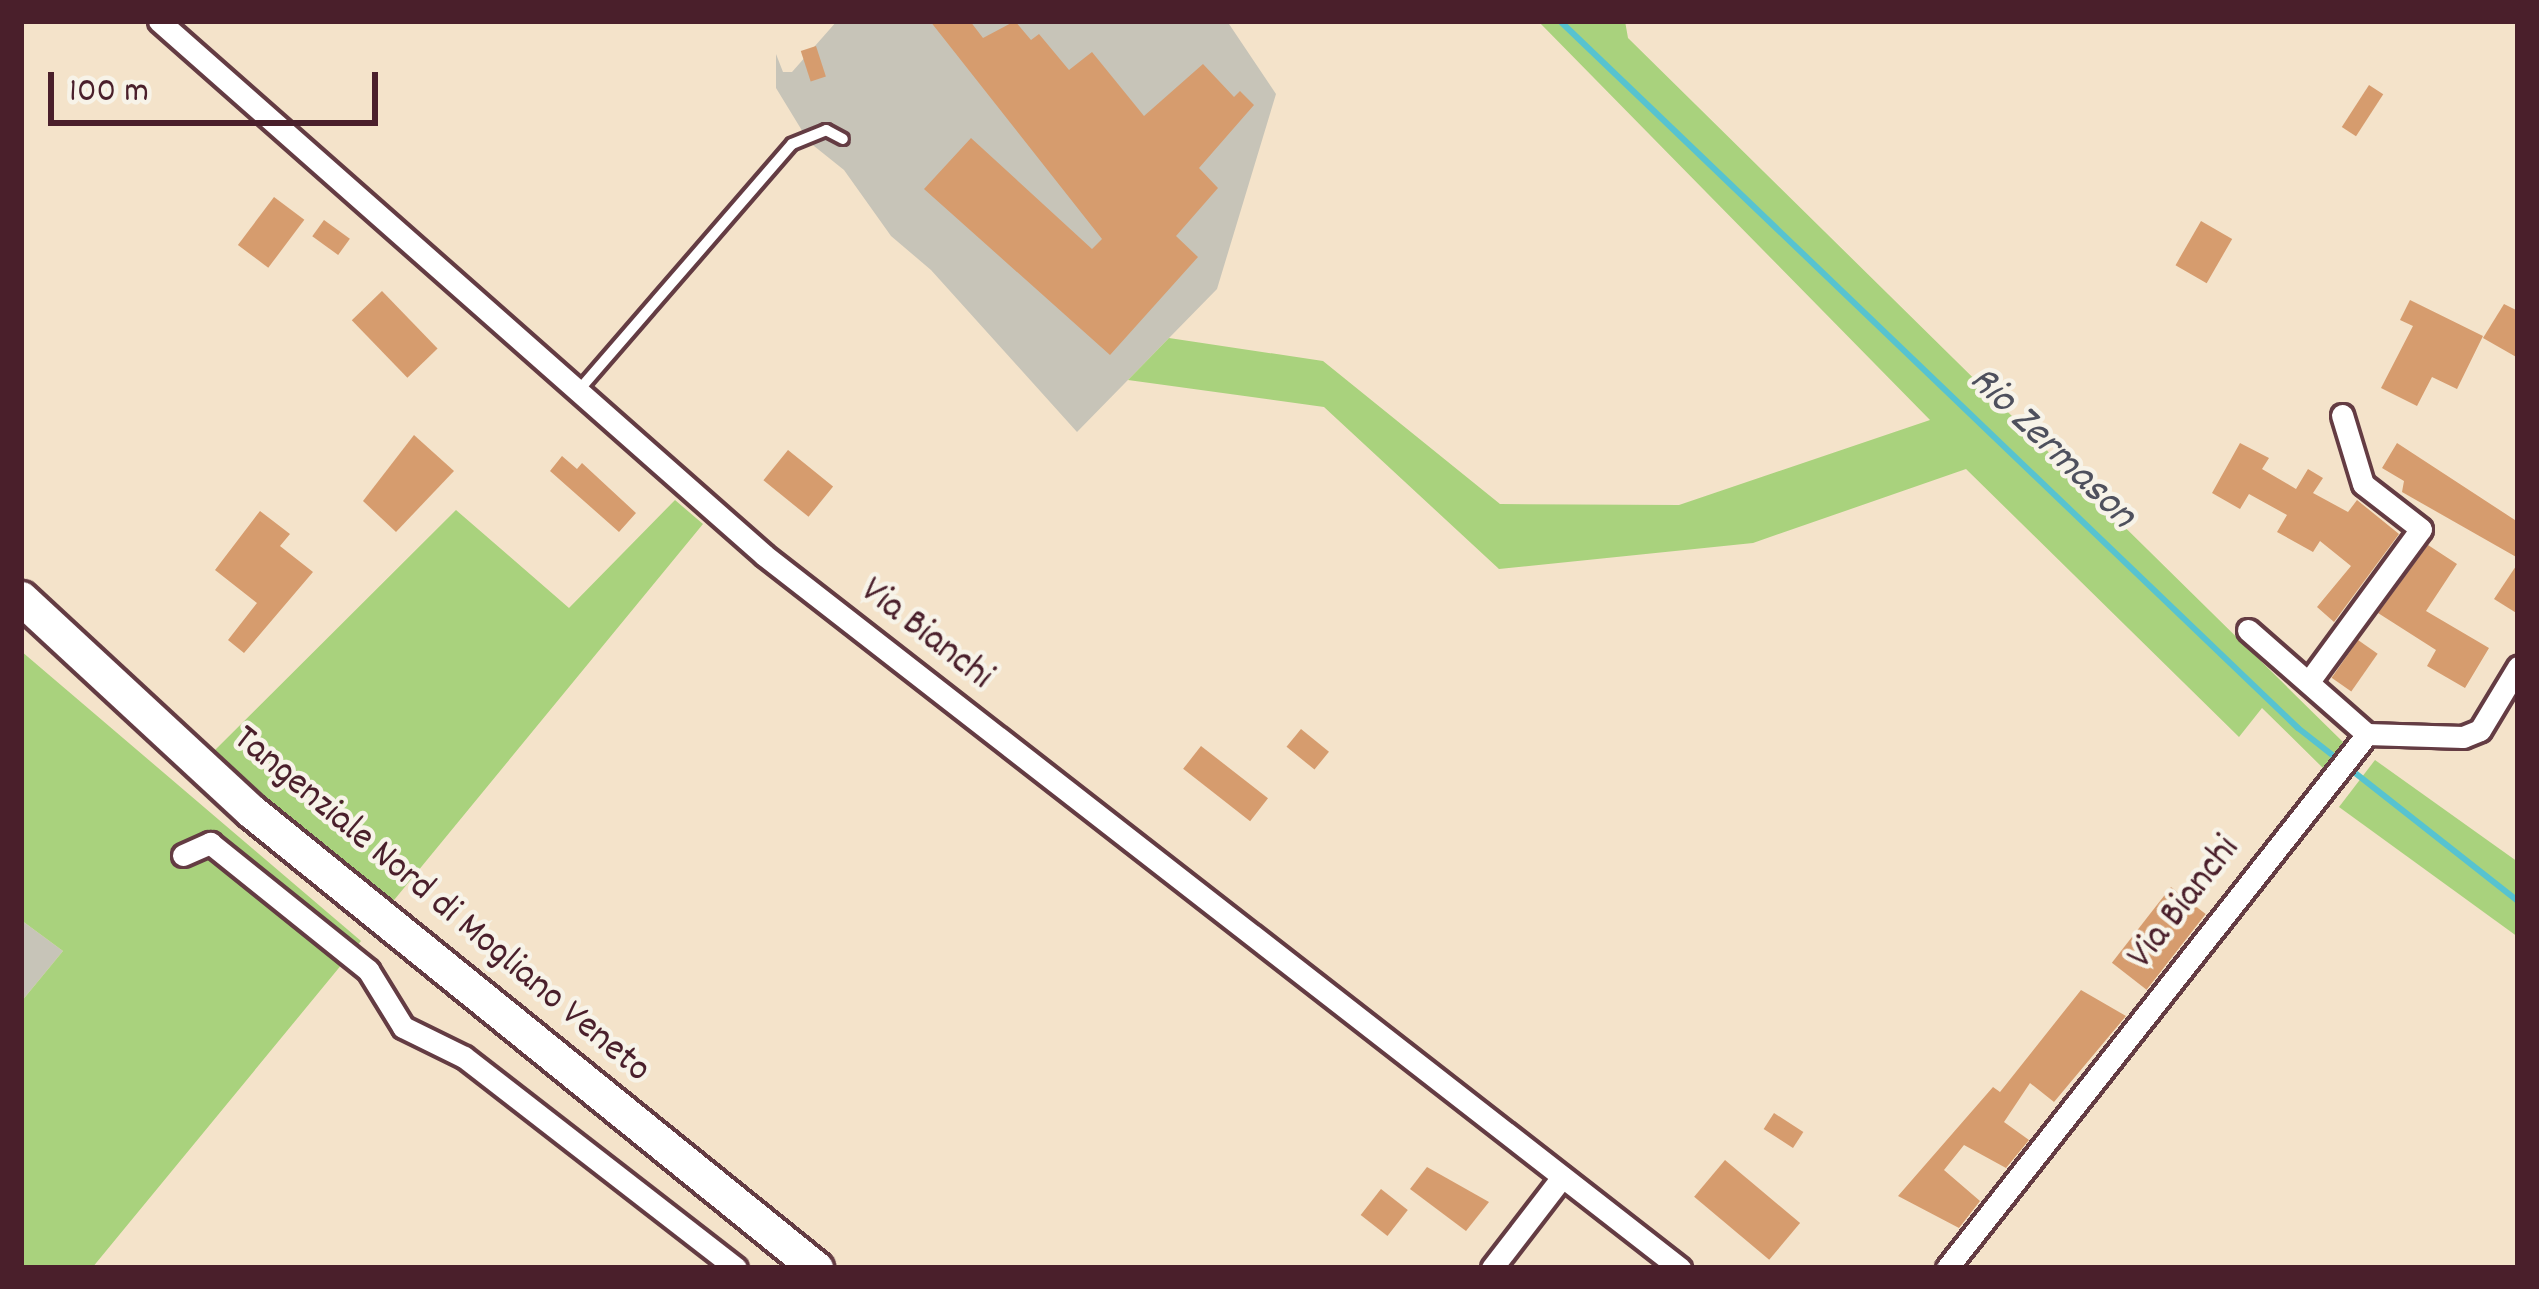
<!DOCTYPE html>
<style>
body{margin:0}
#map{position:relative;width:2539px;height:1289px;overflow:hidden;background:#f4e3ca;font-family:Dekko,sans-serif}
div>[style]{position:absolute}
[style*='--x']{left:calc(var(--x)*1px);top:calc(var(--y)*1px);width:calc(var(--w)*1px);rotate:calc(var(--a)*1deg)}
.industrial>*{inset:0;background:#c7c4b8}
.green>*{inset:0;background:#a9d27d}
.stream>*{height:6px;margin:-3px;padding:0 3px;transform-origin:3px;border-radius:3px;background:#57c3d0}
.building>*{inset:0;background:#d69c6e;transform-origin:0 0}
.roads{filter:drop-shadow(3px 0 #643c43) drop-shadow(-3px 0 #643c43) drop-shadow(0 3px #643c43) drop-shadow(0 -3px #643c43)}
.service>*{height:10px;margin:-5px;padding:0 5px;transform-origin:5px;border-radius:5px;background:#fff}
.minor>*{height:21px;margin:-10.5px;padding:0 10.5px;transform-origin:10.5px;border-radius:10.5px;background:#fff}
.secondary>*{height:33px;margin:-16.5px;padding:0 16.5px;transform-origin:16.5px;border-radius:16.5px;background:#fff}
span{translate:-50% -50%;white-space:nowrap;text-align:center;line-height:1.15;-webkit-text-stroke:9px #f7f3e8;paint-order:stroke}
.street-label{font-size:39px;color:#4a1f2b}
.water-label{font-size:42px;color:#4e505d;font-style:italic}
.frame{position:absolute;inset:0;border:24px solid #4a1f2b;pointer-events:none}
.scale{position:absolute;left:48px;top:72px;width:330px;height:54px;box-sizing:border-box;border:6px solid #4a1f2b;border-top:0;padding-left:15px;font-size:36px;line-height:42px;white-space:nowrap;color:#4a1f2b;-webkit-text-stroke:9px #f7f3e8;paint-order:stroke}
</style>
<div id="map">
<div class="industrial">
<div style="clip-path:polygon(837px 21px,1227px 21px,1276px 94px,1217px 289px,1077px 432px,931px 270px,891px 236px,844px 170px,809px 142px,776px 88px,776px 54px,783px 72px,792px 72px)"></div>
<div style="clip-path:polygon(21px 920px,63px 951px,21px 1002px)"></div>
</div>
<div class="green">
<div style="clip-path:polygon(1538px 21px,1625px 21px,1628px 38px,2345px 744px,2325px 770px,2262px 708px,2239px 737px,1966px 469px,1753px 543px,1499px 569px,1324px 407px,1128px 380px,1169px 338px,1323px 361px,1500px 504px,1679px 505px,1930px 420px)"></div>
<div style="clip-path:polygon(675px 500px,703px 524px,390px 905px,212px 753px,456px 510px,569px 608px)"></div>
<div style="clip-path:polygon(21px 651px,361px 941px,92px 1268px,21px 1268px,21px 1002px,63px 951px,21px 920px)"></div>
<div style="clip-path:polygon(2375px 760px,2518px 862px,2518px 937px,2339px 807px)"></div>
</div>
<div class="stream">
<div style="--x:1560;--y:21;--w:1022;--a:43.77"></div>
<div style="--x:2298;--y:728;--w:280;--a:38.2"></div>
</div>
<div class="building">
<div style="clip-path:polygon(930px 21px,970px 21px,983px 38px,1015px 21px,1031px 40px,1039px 34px,1069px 70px,1092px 52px,1144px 116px,1203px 64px,1234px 97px,1240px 91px,1254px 105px,1199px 168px,1218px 188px,1176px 236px,1198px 257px,1110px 355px,924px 189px,971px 138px,1092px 249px,1102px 239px)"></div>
<div style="left:816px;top:46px;width:32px;height:16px;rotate:72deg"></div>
<div style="left:2369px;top:85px;width:17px;height:50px;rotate:33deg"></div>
<div style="left:274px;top:197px;width:38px;height:60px;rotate:37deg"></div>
<div style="left:324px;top:220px;width:32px;height:20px;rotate:36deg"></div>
<div style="left:2201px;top:221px;width:36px;height:51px;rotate:30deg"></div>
<div style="left:382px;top:291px;width:80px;height:42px;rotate:46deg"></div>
<div style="clip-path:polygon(2410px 300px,2483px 336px,2457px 389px,2432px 377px,2417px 406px,2381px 388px,2413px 326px,2400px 320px)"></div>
<div style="clip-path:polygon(2504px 304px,2518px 311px,2518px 358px,2483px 338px)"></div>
<div style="clip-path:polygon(414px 435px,454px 471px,396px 532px,363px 501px)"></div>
<div style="clip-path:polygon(2240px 443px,2269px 458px,2262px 469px,2296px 489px,2308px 469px,2323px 478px,2313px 493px,2348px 512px,2357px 500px,2399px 534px,2334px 622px,2317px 607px,2351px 566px,2320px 541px,2313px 552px,2277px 532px,2287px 515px,2249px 494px,2240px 509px,2212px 493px)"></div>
<div style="clip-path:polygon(2397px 443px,2518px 522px,2518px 558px,2402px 492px,2404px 481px,2382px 468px)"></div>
<div style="left:788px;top:450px;width:58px;height:39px;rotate:39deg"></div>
<div style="clip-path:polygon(562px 456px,577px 469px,582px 463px,636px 513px,619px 532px,550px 471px)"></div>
<div style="clip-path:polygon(260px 511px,290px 534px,280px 546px,313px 572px,244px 653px,228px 640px,257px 603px,215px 570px)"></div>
<div style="clip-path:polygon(2428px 545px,2457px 564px,2426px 611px,2489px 648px,2465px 688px,2427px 666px,2436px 650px,2378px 613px)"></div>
<div style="clip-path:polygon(2518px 563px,2518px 614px,2494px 599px)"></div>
<div style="left:2358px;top:640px;width:24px;height:46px;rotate:35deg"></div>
<div style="left:1301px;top:729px;width:36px;height:23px;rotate:39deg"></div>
<div style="left:1201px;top:746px;width:85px;height:29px;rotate:38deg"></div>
<div style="left:2171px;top:887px;width:44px;height:96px;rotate:38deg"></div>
<div style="clip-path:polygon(2081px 990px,2126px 1016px,2054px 1102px,2030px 1083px,2004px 1122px,2029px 1140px,2006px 1168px,1964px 1145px,1944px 1170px,1980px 1201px,1959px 1228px,1898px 1196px,1993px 1087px,2000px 1092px)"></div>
<div style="left:1774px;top:1113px;width:35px;height:19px;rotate:33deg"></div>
<div style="left:1725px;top:1160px;width:98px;height:48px;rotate:40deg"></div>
<div style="clip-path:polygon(1427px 1167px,1489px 1202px,1466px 1231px,1410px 1189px)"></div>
<div style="left:1381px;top:1189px;width:34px;height:33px;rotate:38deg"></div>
</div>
<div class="roads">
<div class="service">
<div style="--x:579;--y:390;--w:325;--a:-49.1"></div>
<div style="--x:792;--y:144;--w:37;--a:-22"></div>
<div style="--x:826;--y:130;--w:19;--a:28"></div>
</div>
<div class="minor">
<div style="--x:159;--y:21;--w:807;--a:41.43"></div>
<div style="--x:764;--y:555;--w:1161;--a:37.9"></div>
<div style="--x:2248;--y:630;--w:158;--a:41.2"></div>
<div style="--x:2310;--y:680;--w:187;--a:-53.7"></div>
<div style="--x:2421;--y:529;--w:73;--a:-142.2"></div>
<div style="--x:2363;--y:484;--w:72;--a:-106.9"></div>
<div style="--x:183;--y:855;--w:30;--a:-24"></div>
<div style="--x:210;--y:843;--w:203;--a:38.8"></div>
<div style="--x:368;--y:970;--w:67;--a:58.4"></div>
<div style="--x:403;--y:1027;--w:68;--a:26.2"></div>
<div style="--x:464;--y:1057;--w:344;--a:37.8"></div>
<div style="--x:1492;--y:1268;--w:115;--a:-52.4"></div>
<div style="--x:1947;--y:1268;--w:679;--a:-51.81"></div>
<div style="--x:2367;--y:734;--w:96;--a:1.8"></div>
<div style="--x:2463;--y:737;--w:18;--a:-22"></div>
<div style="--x:2480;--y:730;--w:74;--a:-58.9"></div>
</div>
<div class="secondary">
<div style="--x:21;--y:598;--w:313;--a:42.8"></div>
<div style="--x:251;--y:811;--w:727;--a:38.97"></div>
</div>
</div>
<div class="street-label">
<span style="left:925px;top:636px;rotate:38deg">Via Bianchi</span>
<span style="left:2186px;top:904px;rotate:-52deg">Via Bianchi</span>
<span style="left:440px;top:906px;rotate:40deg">Tangenziale Nord di Mogliano Veneto</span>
</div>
<div class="water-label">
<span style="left:2051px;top:449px;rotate:44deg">Rio Zermason</span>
</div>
<div class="frame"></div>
<div class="scale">100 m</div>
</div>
